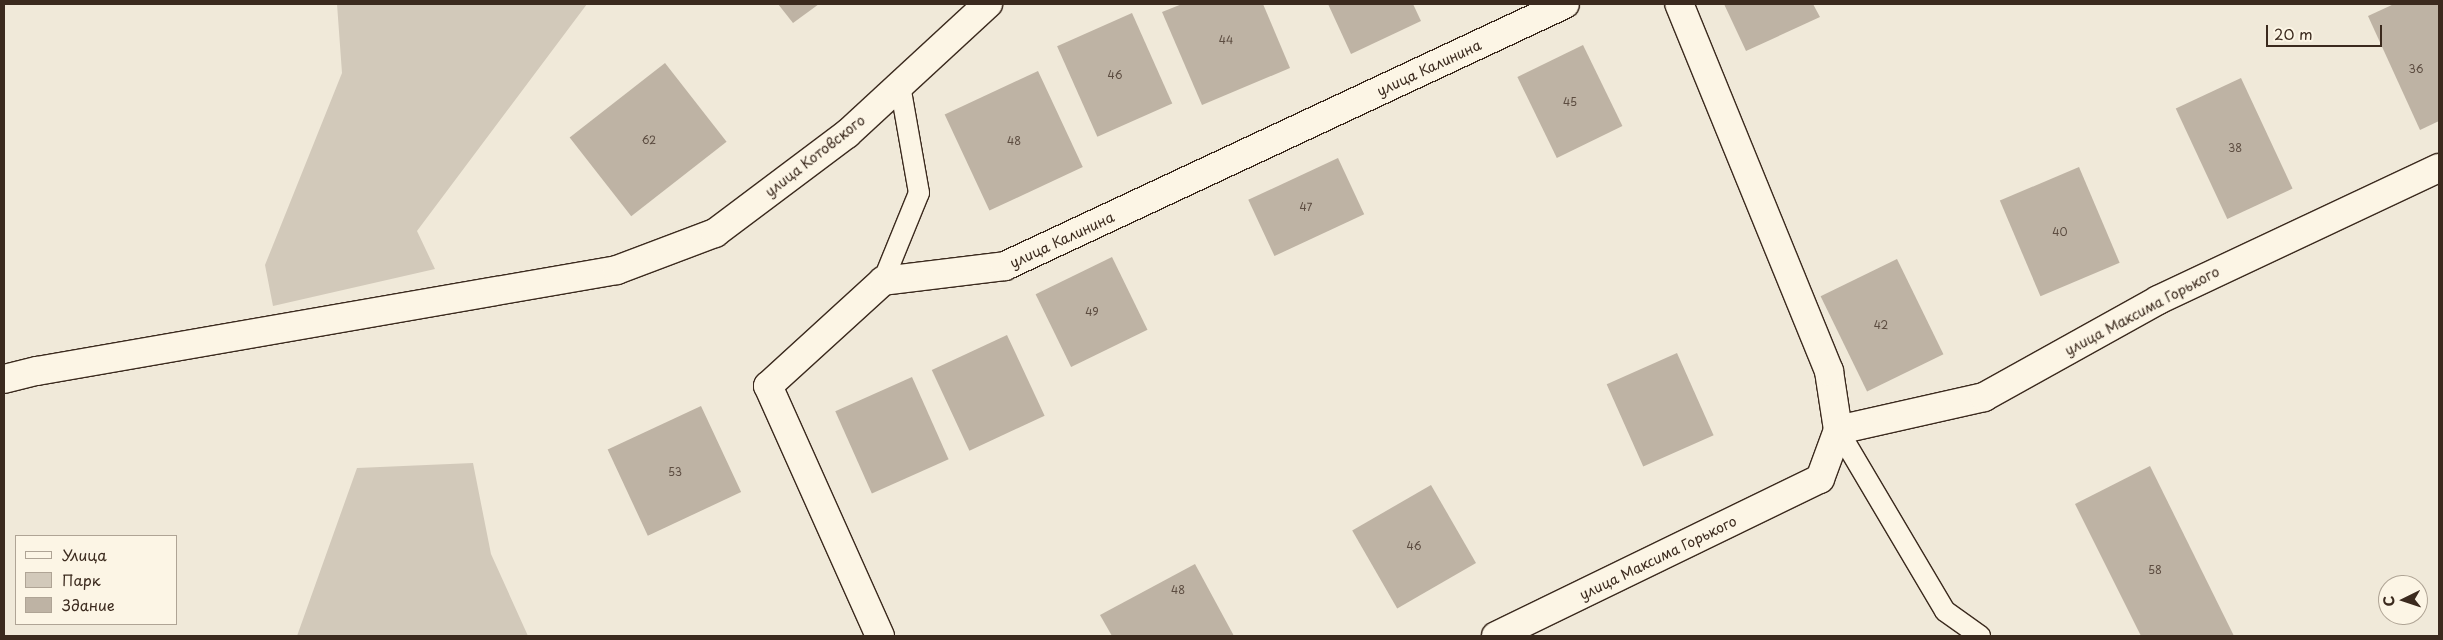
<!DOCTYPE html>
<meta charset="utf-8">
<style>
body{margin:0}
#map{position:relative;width:2443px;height:640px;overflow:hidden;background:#f0e9d9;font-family:"Playpen Sans",sans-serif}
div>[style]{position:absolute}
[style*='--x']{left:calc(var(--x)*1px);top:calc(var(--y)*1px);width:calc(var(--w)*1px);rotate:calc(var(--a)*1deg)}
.green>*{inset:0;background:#d2c9ba}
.building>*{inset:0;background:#beb3a4;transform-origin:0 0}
.roads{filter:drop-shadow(1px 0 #3b2a1e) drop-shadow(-1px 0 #3b2a1e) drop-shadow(0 1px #3b2a1e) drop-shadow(0 -1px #3b2a1e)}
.lane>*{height:20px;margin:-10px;padding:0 10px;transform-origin:10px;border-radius:10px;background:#fcf5e5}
.street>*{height:28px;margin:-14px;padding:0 14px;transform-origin:14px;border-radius:14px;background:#fcf5e5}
.secondary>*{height:28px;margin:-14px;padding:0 14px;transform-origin:14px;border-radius:14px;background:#fcf5e5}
span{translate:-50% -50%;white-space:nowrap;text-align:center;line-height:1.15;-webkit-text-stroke:4.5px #fcf5e5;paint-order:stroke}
.number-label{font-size:11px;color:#5c4c40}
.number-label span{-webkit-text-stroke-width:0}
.street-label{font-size:14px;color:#3b2a1e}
.frame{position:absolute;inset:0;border:5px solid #3b2a1e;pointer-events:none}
.legend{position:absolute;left:15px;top:535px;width:162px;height:90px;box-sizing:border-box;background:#fcf5e5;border:1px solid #afa495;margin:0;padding:6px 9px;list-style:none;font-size:15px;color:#3b2a1e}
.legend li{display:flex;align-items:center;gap:10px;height:25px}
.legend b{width:25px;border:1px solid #afa495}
.north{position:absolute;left:2378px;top:575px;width:50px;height:50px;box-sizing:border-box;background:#fcf5e5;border:1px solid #afa495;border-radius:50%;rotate:266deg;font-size:14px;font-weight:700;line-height:20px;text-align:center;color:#3b2a1e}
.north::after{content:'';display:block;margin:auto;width:18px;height:22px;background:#3b2a1e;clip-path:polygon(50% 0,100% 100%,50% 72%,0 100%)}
.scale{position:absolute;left:2266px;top:25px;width:116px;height:22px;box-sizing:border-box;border:2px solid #3b2a1e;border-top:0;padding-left:6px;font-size:15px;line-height:18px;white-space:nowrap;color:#3b2a1e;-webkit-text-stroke:4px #fcf5e5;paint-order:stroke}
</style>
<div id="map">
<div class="green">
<div style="clip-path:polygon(337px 4px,587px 4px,417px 231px,435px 269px,273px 306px,265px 265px,342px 73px)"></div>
<div style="clip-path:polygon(473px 463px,491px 554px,528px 636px,297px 636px,357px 468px)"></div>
</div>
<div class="building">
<div style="clip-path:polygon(778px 4px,819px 4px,793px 23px)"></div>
<div style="clip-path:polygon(1182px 4px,1263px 4px,1290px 68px,1202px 105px,1162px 12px)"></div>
<div style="clip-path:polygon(1328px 4px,1413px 4px,1421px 21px,1351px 54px)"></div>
<div style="clip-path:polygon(1724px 4px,1813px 4px,1820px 17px,1746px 51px)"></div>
<div style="clip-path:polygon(2394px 4px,2439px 4px,2439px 121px,2420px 130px,2368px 16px)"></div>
<div style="left:1132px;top:13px;width:99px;height:82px;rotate:66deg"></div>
<div style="left:1583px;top:45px;width:90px;height:73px;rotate:64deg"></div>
<div style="left:665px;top:63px;width:100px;height:121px;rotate:52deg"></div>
<div style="left:1038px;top:71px;width:106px;height:103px;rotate:65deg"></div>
<div style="left:2241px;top:78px;width:122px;height:72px;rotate:65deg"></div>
<div style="left:1338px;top:158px;width:62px;height:99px;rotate:65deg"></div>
<div style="left:2079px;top:167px;width:104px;height:86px;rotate:67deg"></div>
<div style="left:1112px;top:257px;width:81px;height:85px;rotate:64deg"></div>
<div style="left:1897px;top:259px;width:106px;height:85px;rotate:64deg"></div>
<div style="left:1007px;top:335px;width:89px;height:83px;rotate:65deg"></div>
<div style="left:1677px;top:353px;width:90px;height:77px;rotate:66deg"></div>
<div style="left:912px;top:377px;width:90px;height:84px;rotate:66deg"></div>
<div style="left:701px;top:406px;width:95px;height:103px;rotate:65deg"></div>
<div style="clip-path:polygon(2150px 466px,2234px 636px,2141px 636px,2075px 504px)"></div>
<div style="left:1431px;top:485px;width:90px;height:91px;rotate:60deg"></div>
<div style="clip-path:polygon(1195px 564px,1234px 636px,1112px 636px,1100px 615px)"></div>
</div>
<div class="roads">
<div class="lane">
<div style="--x:883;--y:281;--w:95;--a:-67.8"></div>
<div style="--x:919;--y:193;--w:110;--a:-100"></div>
<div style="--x:1838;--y:430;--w:210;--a:59.4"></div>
<div style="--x:1945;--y:611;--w:43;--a:35.5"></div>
</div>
<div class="street">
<div style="--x:1838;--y:430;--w:150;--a:-12.7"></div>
<div style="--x:1984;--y:397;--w:199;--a:-29.1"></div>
<div style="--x:2158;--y:300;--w:310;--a:-25.2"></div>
<div style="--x:880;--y:636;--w:274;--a:-114.1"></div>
<div style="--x:768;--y:386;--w:156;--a:-42.4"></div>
<div style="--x:883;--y:281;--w:123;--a:-7"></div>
<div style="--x:1005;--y:266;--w:618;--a:-25.07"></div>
<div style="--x:1496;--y:636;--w:360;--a:-25.9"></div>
<div style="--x:1820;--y:479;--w:52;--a:-69.8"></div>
<div style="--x:1838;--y:430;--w:60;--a:-98.7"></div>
<div style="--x:1829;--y:371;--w:396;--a:-112.2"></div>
</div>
<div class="secondary">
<div style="--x:4;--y:379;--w:34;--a:-14"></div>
<div style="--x:37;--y:371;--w:589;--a:-9.88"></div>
<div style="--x:617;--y:270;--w:105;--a:-20.7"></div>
<div style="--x:715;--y:233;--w:165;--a:-36.9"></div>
<div style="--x:847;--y:134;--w:192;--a:-42.7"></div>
</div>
</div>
<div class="number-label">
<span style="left:1226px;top:40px">44</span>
<span style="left:2416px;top:69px">36</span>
<span style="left:1115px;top:75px">46</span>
<span style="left:1570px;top:102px">45</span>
<span style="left:649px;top:140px">62</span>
<span style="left:1014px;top:141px">48</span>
<span style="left:2235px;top:148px">38</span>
<span style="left:1306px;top:207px">47</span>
<span style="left:2060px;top:232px">40</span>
<span style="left:1092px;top:312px">49</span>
<span style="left:1881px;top:325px">42</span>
<span style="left:675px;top:472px">53</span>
<span style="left:1414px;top:546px">46</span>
<span style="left:2155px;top:570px">58</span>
<span style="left:1178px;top:590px">48</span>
</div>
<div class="street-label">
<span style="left:1429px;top:68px;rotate:-25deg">улица Калинина</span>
<span style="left:815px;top:156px;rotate:-38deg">улица Котовского</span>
<span style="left:1062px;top:240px;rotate:-25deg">улица Калинина</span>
<span style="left:2142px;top:311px;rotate:-28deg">улица Максима Горького</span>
<span style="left:1658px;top:558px;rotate:-26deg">улица Максима Горького</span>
</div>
<div class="frame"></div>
<ul class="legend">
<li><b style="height:6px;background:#fcf5e5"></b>Улица</li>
<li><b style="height:14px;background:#d2c9ba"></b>Парк</li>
<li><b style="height:14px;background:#beb3a4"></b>Здание</li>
</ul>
<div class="north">С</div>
<div class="scale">20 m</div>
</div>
